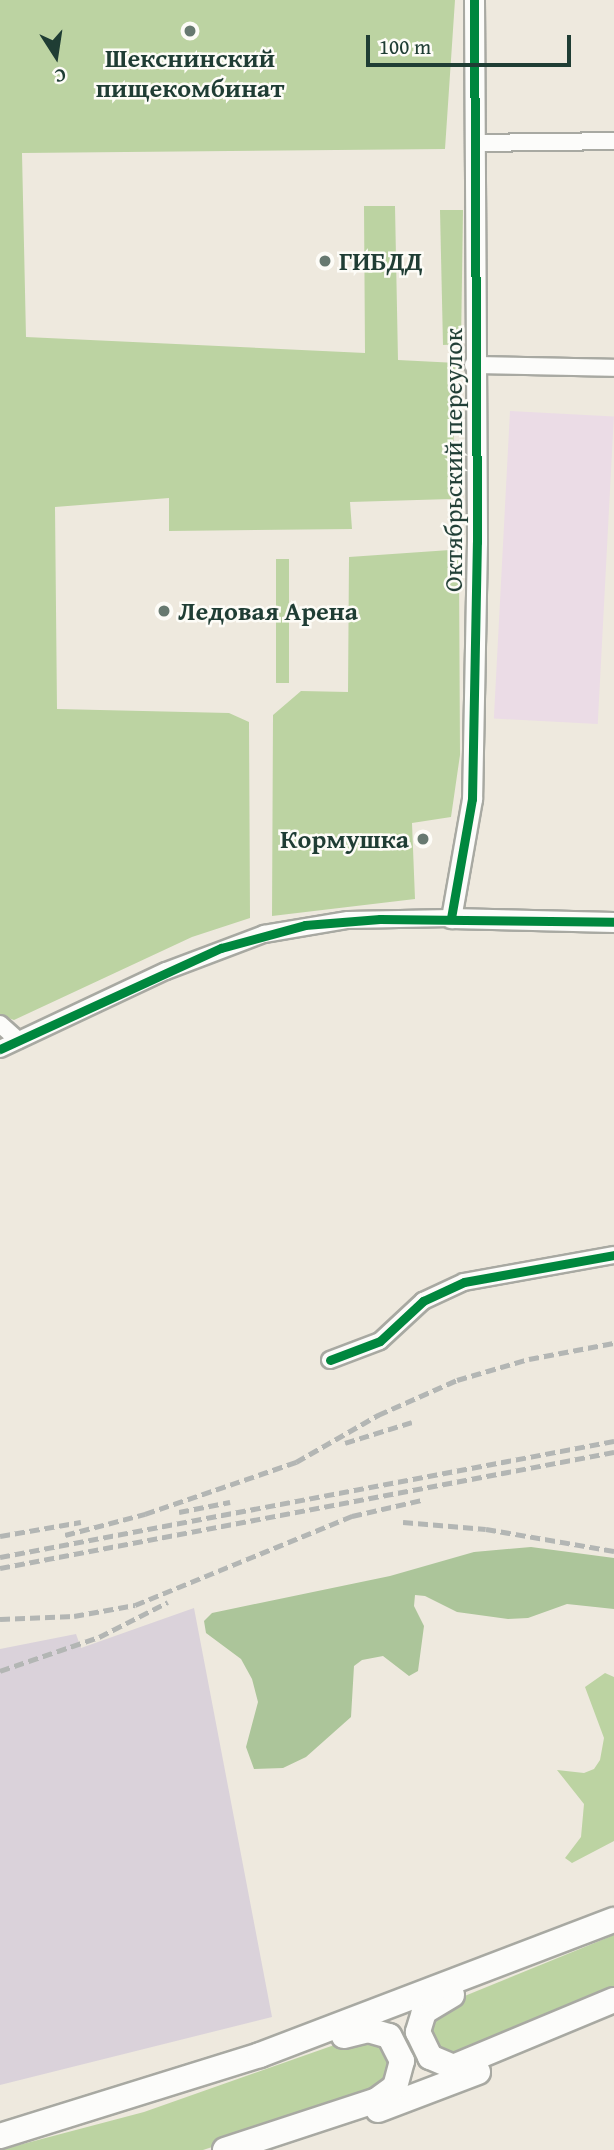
<!DOCTYPE html>
<meta charset="utf-8">
<style>
body{margin:0}
#map{position:relative;width:614px;height:2150px;overflow:hidden;background:#eee9de;font-family:"Gentium Book Plus",serif}
div>[style]{position:absolute}
[style*='--x']{left:calc(var(--x)*1px);top:calc(var(--y)*1px);width:calc(var(--w)*1px);rotate:calc(var(--a)*1deg)}
.built>*{inset:0;background:#ebdce6;transform-origin:0 0}
.industrial>*{inset:0;background:#dad2da}
.green>*{inset:0;background:#bcd3a2;transform-origin:0 0}
.forest>*{inset:0;background:#acc59a}
.roads{filter:drop-shadow(2px 0 #a8a9a2) drop-shadow(-2px 0 #a8a9a2) drop-shadow(0 2px #a8a9a2) drop-shadow(0 -2px #a8a9a2)}
.minor>*{height:16px;margin:-8px;padding:0 8px;transform-origin:8px;border-radius:8px;background:#fcfcfa}
.tertiary>*{height:19px;margin:-9.5px;padding:0 9.5px;transform-origin:9.5px;border-radius:9.5px;background:#fcfcfa}
.trunk>*{height:24px;margin:-12px;padding:0 12px;transform-origin:12px;border-radius:12px;background:#fcfcfa}
.rail>*{height:4.5px;margin-top:-2.25px;transform-origin:0;background:repeating-linear-gradient(90deg,#b3b6b4 0 10px,transparent 0 15px)}
.cycleway>*{height:9px;margin:-4.5px;padding:0 4.5px;transform-origin:4.5px;border-radius:4.5px;background:#00873e}
.dots>*{width:19px;height:19px;translate:-50% -50%;box-sizing:border-box;border:4px solid #fdfcf7;border-radius:50%}
span{translate:-50% -50%;white-space:nowrap;text-align:center;line-height:1.15;-webkit-text-stroke:5px #fdfcf7;paint-order:stroke}
.poi-label{font-size:26px;color:#1f3d34;font-weight:700}
.left{translate:0 -50%;text-align:left}
.right{translate:-100% -50%;text-align:right}
.street-label{font-size:26px;color:#1f3d34}
.north{position:absolute;left:21px;top:21px;width:70px;height:70px;-webkit-text-stroke:5px #fdfcf7;paint-order:stroke;rotate:168deg;font-size:19px;font-weight:700;line-height:28px;text-align:center;color:#1f3d34}
.north::after{content:'';display:block;margin:auto;width:24px;height:32px;background:#1f3d34;clip-path:polygon(50% 0,100% 100%,50% 72%,0 100%)}
.scale{position:absolute;left:366px;top:35px;width:205px;height:32px;box-sizing:border-box;border:4px solid #1f3d34;border-top:0;padding-left:9px;font-size:21px;line-height:24px;white-space:nowrap;color:#1f3d34;-webkit-text-stroke:5px #fdfcf7;paint-order:stroke}
</style>
<div id="map">
<div class="built">
<div style="left:510px;top:411px;width:104px;height:308px;rotate:3deg"></div>
</div>
<div class="industrial">
<div style="clip-path:polygon(194px 1608px,272px 2017px,0 2085px,0 1649px,76px 1634px,81px 1648px)"></div>
</div>
<div class="green">
<div style="clip-path:polygon(0 0,455px 0,445px 149px,22px 153px,26px 337px,365px 353px,364px 206px,395px 206px,398px 360px,457px 363px,451px 499px,350px 502px,352px 529px,169px 531px,169px 498px,55px 507px,57px 709px,229px 713px,249px 722px,250px 918px,192px 937px,14px 1020px,0 1015px)"></div>
<div style="clip-path:polygon(440px 210px,463px 210px,461px 344px,443px 345px)"></div>
<div style="clip-path:polygon(450px 550px,457px 555px,459px 568px,460px 755px,451px 817px,412px 823px,415px 899px,272px 916px,273px 715px,301px 691px,348px 692px,349px 557px)"></div>
<div style="left:276px;top:559px;width:13px;height:124px"></div>
<div style="clip-path:polygon(605px 1673px,614px 1677px,614px 1841px,572px 1863px,565px 1858px,581px 1837px,584px 1804px,557px 1770px,584px 1773px,594px 1769px,600px 1760px,604px 1738px,585px 1687px)"></div>
<div style="clip-path:polygon(614px 1935px,614px 1993px,475px 2055px,438px 2057px,427px 2021px,445px 2004px)"></div>
<div style="clip-path:polygon(377px 2039px,395px 2063px,377px 2093px,203px 2150px,0 2150px,144px 2112px,340px 2043px)"></div>
</div>
<div class="forest">
<div style="clip-path:polygon(531px 1547px,614px 1558px,614px 1609px,567px 1604px,528px 1618px,508px 1619px,457px 1612px,425px 1596px,415px 1595px,414px 1606px,424px 1626px,418px 1671px,409px 1676px,383px 1656px,362px 1660px,354px 1666px,351px 1717px,306px 1757px,283px 1768px,254px 1769px,246px 1747px,258px 1702px,252px 1679px,241px 1659px,206px 1633px,204px 1621px,212px 1613px,390px 1576px,474px 1552px)"></div>
</div>
<div class="roads">
<div class="minor">
<div style="--x:475;--y:143;--w:139;--a:-0.8"></div>
<div style="--x:473;--y:365;--w:141;--a:1.2"></div>
<div style="--x:0;--y:1024;--w:24;--a:42"></div>
<div style="--x:0;--y:1049;--w:183;--a:-25.2"></div>
<div style="--x:166;--y:971;--w:105;--a:-20.7"></div>
<div style="--x:264;--y:934;--w:85;--a:-9.5"></div>
<div style="--x:348;--y:920;--w:103;--a:-1.1"></div>
<div style="--x:330;--y:1360;--w:53;--a:-20.8"></div>
<div style="--x:380;--y:1341;--w:59;--a:-42.9"></div>
<div style="--x:423;--y:1301;--w:45;--a:-24.9"></div>
<div style="--x:464;--y:1282;--w:152;--a:-10.2"></div>
</div>
<div class="tertiary">
<div style="--x:474;--y:0;--w:542;--a:89.68"></div>
<div style="--x:477;--y:542;--w:257;--a:91.1"></div>
<div style="--x:472;--y:799;--w:121;--a:100"></div>
<div style="--x:451;--y:918;--w:163;--a:1.4"></div>
</div>
<div class="trunk">
<div style="--x:452;--y:1995;--w:33;--a:149"></div>
<div style="--x:424;--y:2012;--w:21;--a:107"></div>
<div style="--x:418;--y:2032;--w:28;--a:64"></div>
<div style="--x:430;--y:2057;--w:25;--a:23"></div>
<div style="--x:453;--y:2067;--w:174;--a:-22.6"></div>
<div style="--x:378;--y:2110;--w:107;--a:-20.8"></div>
<div style="--x:0;--y:2136;--w:272;--a:-17.3"></div>
<div style="--x:260;--y:2055;--w:379;--a:-20.9"></div>
<div style="--x:225;--y:2150;--w:160;--a:-18.2"></div>
<div style="--x:377;--y:2100;--w:22;--a:-36"></div>
<div style="--x:395;--y:2087;--w:27;--a:-75"></div>
<div style="--x:402;--y:2061;--w:28;--a:-117"></div>
<div style="--x:389;--y:2036;--w:22;--a:-164"></div>
<div style="--x:368;--y:2030;--w:25;--a:166"></div>
</div>
</div>
<div class="rail">
<div style="--x:345;--y:1443;--w:70;--a:-17.4"></div>
<div style="--x:179;--y:1512;--w:52;--a:-11.1"></div>
<div style="--x:403;--y:1522;--w:83;--a:4.8"></div>
<div style="--x:486;--y:1529;--w:130;--a:9.8"></div>
<div style="--x:65;--y:1535;--w:83;--a:-14.7"></div>
<div style="--x:145;--y:1514;--w:160;--a:-19"></div>
<div style="--x:296;--y:1462;--w:95;--a:-29.8"></div>
<div style="--x:378;--y:1415;--w:86;--a:-23.9"></div>
<div style="--x:457;--y:1380;--w:75;--a:-16.3"></div>
<div style="--x:529;--y:1359;--w:86;--a:-10.7"></div>
<div style="--x:0;--y:1536;--w:82;--a:-9.8"></div>
<div style="--x:0;--y:1557;--w:625;--a:-10.7"></div>
<div style="--x:0;--y:1568;--w:625;--a:-10.7"></div>
<div style="--x:0;--y:1619;--w:74;--a:-2.3"></div>
<div style="--x:74;--y:1616;--w:62;--a:-10.2"></div>
<div style="--x:135;--y:1605;--w:235;--a:-22.3"></div>
<div style="--x:352;--y:1516;--w:72;--a:-12.9"></div>
<div style="--x:0;--y:1671;--w:105;--a:-19"></div>
<div style="--x:99;--y:1637;--w:77;--a:-26.9"></div>
</div>
<div class="cycleway">
<div style="--x:451;--y:918;--w:121;--a:-80"></div>
<div style="--x:472;--y:799;--w:257;--a:-88.9"></div>
<div style="--x:477;--y:542;--w:542;--a:-90.32"></div>
<div style="--x:0;--y:1049;--w:243;--a:-24.6"></div>
<div style="--x:221;--y:948;--w:87;--a:-15.3"></div>
<div style="--x:305;--y:925;--w:75;--a:-4.6"></div>
<div style="--x:380;--y:919;--w:234;--a:0.7"></div>
<div style="--x:330;--y:1360;--w:53;--a:-20.8"></div>
<div style="--x:380;--y:1341;--w:59;--a:-42.9"></div>
<div style="--x:423;--y:1301;--w:45;--a:-24.9"></div>
<div style="--x:464;--y:1282;--w:152;--a:-10.2"></div>
</div>
<div class="dots">
<div style="left:190px;top:31px;background:#677970"></div>
<div style="left:325px;top:261px;background:#677970"></div>
<div style="left:164px;top:611px;background:#677970"></div>
<div style="left:423px;top:839px;background:#677970"></div>
</div>
<div class="poi-label">
<span style="left:190px;top:73px">Шекснинский<br>пищекомбинат</span>
<span class="left" style="left:339px;top:261px">ГИБДД</span>
<span class="left" style="left:178px;top:611px">Ледовая Арена</span>
<span class="right" style="left:409px;top:839px">Кормушка</span>
</div>
<div class="street-label">
<span style="left:453px;top:460px;rotate:-90deg">Октябрьский переулок</span>
</div>
<div class="north">С</div>
<div class="scale">100 m</div>
</div>
